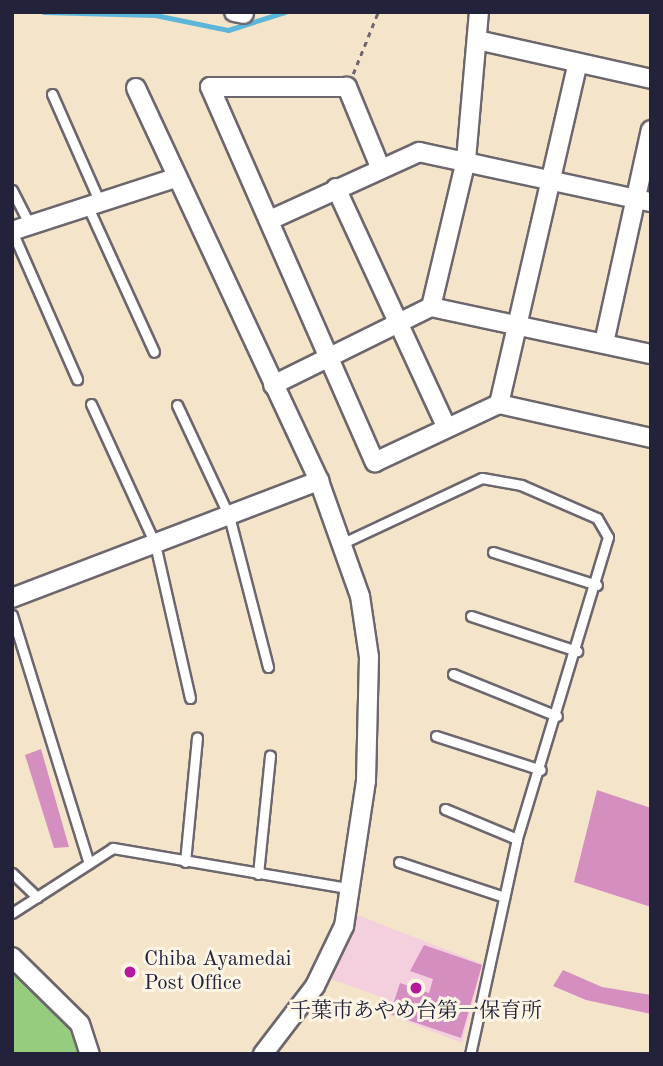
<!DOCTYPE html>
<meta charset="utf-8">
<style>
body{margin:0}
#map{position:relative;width:663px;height:1066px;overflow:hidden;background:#f4e4c9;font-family:"Old Standard TT","Noto Serif JP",serif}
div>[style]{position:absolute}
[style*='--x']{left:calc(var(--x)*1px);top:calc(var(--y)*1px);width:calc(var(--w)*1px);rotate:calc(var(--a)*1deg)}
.built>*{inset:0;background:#f4cfdd}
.green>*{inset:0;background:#95cc7e}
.stream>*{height:5px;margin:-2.5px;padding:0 2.5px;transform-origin:2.5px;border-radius:2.5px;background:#5cb6d9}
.building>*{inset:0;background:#d58ec0}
.path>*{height:2.5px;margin-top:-1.25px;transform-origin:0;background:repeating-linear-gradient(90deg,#6c666d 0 5px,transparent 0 10px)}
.roads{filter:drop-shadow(2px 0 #6c666d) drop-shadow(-2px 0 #6c666d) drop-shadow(0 2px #6c666d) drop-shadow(0 -2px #6c666d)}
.lane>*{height:9px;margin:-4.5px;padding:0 4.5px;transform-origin:4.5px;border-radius:4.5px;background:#fff}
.street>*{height:18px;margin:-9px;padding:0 9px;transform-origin:9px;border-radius:9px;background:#fff}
.dots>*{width:19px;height:19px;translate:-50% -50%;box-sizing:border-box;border:4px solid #fcf5e5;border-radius:50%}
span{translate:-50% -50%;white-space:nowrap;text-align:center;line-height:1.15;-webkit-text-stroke:6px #fcf5e5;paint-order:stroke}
.poi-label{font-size:21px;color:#22223b}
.left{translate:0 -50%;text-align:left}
.frame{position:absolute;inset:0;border:14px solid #22223b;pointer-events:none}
</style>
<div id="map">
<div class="built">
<div style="clip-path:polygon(355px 914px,483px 964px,462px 1043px,380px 1011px,384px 998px,328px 978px)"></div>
</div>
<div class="green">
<div style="clip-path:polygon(12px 973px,63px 1018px,83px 1054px,12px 1054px)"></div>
</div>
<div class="stream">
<div style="--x:44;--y:12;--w:111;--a:1.5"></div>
<div style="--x:155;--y:15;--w:75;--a:11.6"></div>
<div style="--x:228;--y:30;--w:60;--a:-17.5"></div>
</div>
<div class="building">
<div style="clip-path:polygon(41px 749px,69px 847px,54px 848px,25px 755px)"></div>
<div style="clip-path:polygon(597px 790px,651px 808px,651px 907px,574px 882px)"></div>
<div style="clip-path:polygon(424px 945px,482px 965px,461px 1038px,390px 1014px,400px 983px,429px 993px,433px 979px,410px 971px)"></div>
<div style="clip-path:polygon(563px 970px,602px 987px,651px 995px,651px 1014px,586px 1000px,553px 986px)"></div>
</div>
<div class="path">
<div style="--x:353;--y:74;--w:67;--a:-68"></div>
</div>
<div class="roads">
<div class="lane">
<div style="--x:52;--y:94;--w:119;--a:66.2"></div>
<div style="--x:12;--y:190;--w:39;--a:63"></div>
<div style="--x:88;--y:207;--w:159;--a:65.5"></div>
<div style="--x:12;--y:231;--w:162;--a:66.3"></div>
<div style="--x:91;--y:404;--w:154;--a:65.4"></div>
<div style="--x:155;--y:544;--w:158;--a:77.2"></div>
<div style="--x:177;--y:405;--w:123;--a:64.9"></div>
<div style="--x:229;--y:516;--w:156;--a:75.5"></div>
<div style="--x:343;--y:543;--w:153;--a:-25.1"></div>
<div style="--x:482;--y:478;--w:40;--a:10"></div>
<div style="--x:521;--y:485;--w:83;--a:23.5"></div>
<div style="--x:597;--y:518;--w:22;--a:60"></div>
<div style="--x:608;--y:537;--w:315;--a:106.8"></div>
<div style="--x:517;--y:839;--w:220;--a:102.3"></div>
<div style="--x:493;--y:552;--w:109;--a:17.6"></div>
<div style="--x:12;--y:615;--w:260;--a:72.8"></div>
<div style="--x:471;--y:616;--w:112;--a:18.3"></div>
<div style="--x:453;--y:674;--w:112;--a:22"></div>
<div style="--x:436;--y:736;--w:110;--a:17.9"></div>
<div style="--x:445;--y:809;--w:78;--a:22.6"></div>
<div style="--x:185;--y:862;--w:125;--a:-84.5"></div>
<div style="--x:399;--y:862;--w:111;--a:18.4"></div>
<div style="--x:12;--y:873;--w:35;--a:44"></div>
<div style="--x:258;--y:874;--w:119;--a:-84.2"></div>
<div style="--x:12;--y:913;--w:120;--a:-32.8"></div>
<div style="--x:113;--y:848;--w:242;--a:9.7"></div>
</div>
<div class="street">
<div style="--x:234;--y:12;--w:10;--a:11"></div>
<div style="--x:477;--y:40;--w:178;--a:12.6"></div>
<div style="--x:136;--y:88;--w:434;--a:65"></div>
<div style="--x:319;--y:481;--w:122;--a:70.4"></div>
<div style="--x:360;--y:596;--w:62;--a:81.6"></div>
<div style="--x:369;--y:657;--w:124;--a:91.4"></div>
<div style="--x:366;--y:781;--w:147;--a:98.6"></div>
<div style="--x:344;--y:926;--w:67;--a:115.8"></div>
<div style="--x:315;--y:986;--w:86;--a:127.4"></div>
<div style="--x:380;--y:167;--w:87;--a:-112.4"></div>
<div style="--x:347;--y:87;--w:137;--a:180"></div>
<div style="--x:210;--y:87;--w:410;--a:66.3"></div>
<div style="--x:375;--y:462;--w:137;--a:-25.1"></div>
<div style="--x:499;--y:404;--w:156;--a:12.6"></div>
<div style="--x:336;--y:188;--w:264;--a:65.2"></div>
<div style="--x:270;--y:220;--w:164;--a:-24.5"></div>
<div style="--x:419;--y:152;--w:237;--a:12.2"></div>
<div style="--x:12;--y:231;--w:171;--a:-18"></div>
<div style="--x:431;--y:307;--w:151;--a:-76.6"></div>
<div style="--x:466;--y:160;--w:149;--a:-85"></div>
<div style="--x:604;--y:343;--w:218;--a:-77.6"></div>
<div style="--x:273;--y:385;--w:176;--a:-26.3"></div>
<div style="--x:431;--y:307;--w:225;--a:12.1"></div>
<div style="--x:499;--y:404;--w:350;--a:-77"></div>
<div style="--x:12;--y:598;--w:329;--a:-20.9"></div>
<div style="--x:12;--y:957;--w:95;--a:44.6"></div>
<div style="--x:80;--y:1024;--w:32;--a:72"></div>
</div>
</div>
<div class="dots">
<div style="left:130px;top:972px;background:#b5179e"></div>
<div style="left:416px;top:988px;background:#b5179e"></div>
</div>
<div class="poi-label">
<span class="left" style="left:144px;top:972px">Chiba Ayamedai<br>Post Office</span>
<span style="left:416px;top:1012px">千葉市あやめ台第一保育所</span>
</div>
<div class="frame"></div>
</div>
